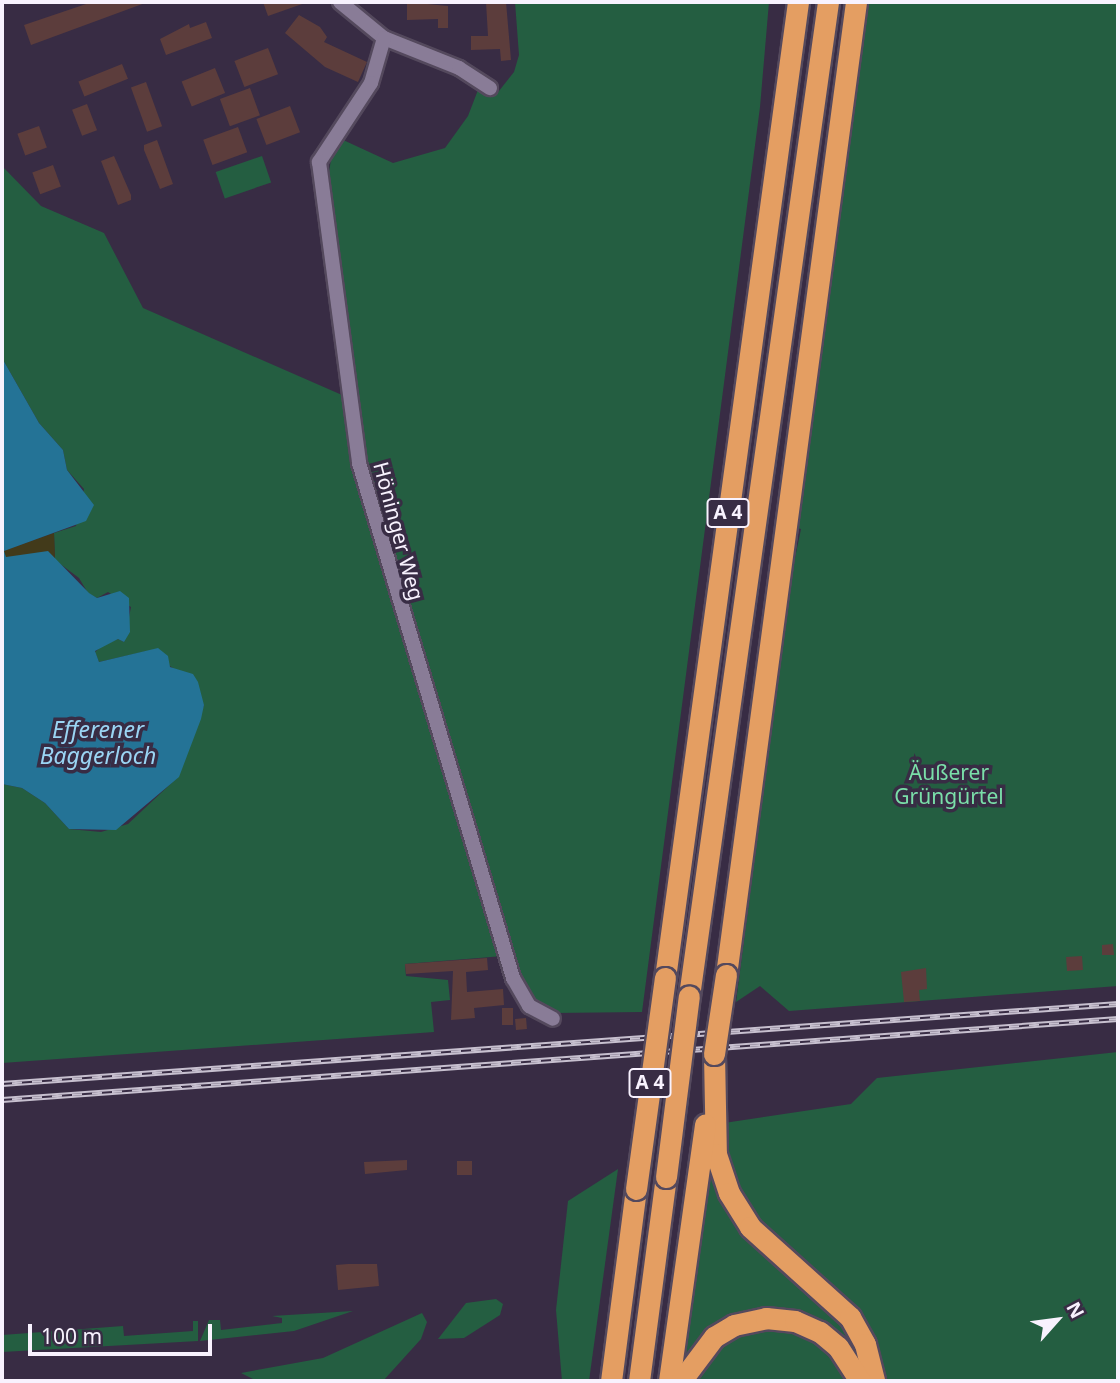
<!DOCTYPE html>
<meta charset="utf-8">
<style>
body{margin:0}
#map{position:relative;width:1120px;height:1383px;overflow:hidden;background:#382c44;font-family:"Noto Sans",sans-serif}
div>[style]{position:absolute}
[style*='--x']{left:calc(var(--x)*1px);top:calc(var(--y)*1px);width:calc(var(--w)*1px);rotate:calc(var(--a)*1deg)}
.green>*{inset:0;background:#245e41;transform-origin:0 0}
.sand>*{inset:0;background:#423a1a}
.water>*{inset:0;background:#247396}
.building>*{inset:0;background:#5c3d3c;transform-origin:0 0}
.roads{filter:drop-shadow(2px 0 #54495d) drop-shadow(-2px 0 #54495d) drop-shadow(0 2px #54495d) drop-shadow(0 -2px #54495d)}
.minor>*{height:14px;margin:-7px;padding:0 7px;transform-origin:7px;border-radius:7px;background:#897c97}
.motorway>*{height:21px;margin:-10.5px;padding:0 10.5px;transform-origin:10.5px;border-radius:10.5px;background:#e49e62}
.rail>*{height:6px;margin-top:-3px;transform-origin:0;background:repeating-linear-gradient(90deg,#382c44 0 10px,#c7c0cf 0 20px);box-sizing:border-box;border-block:2px solid #c7c0cf}
.bridges{filter:drop-shadow(2px 0 #54495d) drop-shadow(-2px 0 #54495d) drop-shadow(0 2px #54495d) drop-shadow(0 -2px #54495d)}
.motorway-bridge>*{height:21px;margin:-10.5px;padding:0 10.5px;transform-origin:10.5px;border-radius:10.5px;background:#e49e62}
span{translate:-50% -50%;white-space:nowrap;text-align:center;line-height:1.15;-webkit-text-stroke:7px #382c44;paint-order:stroke}
.shield-label span{padding:2px 5px;background:#382c44;border:2px solid;border-radius:5px;-webkit-text-stroke-width:0}
.shield-label{font-size:19px;color:#f8f2fe;font-weight:700}
.street-label{font-size:21px;color:#f8f2fe}
.park-label{font-size:21px;color:#7adfa9}
.water-label{font-size:23px;color:#9ad4f3;font-style:italic}
.frame{position:absolute;inset:0;border:4px solid #f8f2fe;pointer-events:none}
.north{position:absolute;left:1022px;top:1285px;width:70px;height:70px;-webkit-text-stroke:5px #382c44;paint-order:stroke;rotate:62deg;font-size:19px;font-weight:700;line-height:28px;text-align:center;color:#f8f2fe}
.north::after{content:'';display:block;margin:auto;width:24px;height:32px;background:#f8f2fe;clip-path:polygon(50% 0,100% 100%,50% 72%,0 100%)}
.scale{position:absolute;left:28px;top:1324px;width:184px;height:32px;box-sizing:border-box;border:4px solid #f8f2fe;border-top:0;padding-left:9px;font-size:21px;line-height:24px;white-space:nowrap;color:#f8f2fe;-webkit-text-stroke:5px #382c44;paint-order:stroke}
</style>
<div id="map">
<div class="green">
<div style="clip-path:polygon(515px 2px,769px 2px,760px 107px,642px 1012px,553px 1013px,522px 988px,365px 462px,327px 185px,332px 153px,341px 139px,393px 163px,445px 148px,468px 116px,478px 90px,495px 96px,514px 72px,519px 55px)"></div>
<div style="clip-path:polygon(867px 2px,1118px 2px,1118px 986px,789px 1011px,760px 986px,736px 1002px,791px 577px,801px 529px,796px 528px)"></div>
<div style="left:262px;top:156px;width:28px;height:49px;rotate:71deg"></div>
<div style="clip-path:polygon(2px 166px,41px 206px,104px 233px,143px 308px,342px 395px,361px 493px,503px 956px,405px 964px,406px 976px,448px 980px,450px 1000px,431px 1002px,434px 1032px,2px 1063px,2px 784px,22px 788px,45px 803px,69px 829px,101px 832px,128px 824px,178px 777px,204px 705px,179px 672px,147px 651px,99px 662px,95px 652px,103px 645px,118px 639px,124px 642px,131px 607px,108px 592px,97px 598px,88px 593px,79px 578px,55px 560px,54px 533px,76px 526px,84px 489px,67px 470px,63px 450px,39px 423px,2px 358px)"></div>
<div style="clip-path:polygon(1118px 1052px,1118px 1381px,883px 1381px,846px 1301px,763px 1226px,751px 1210px,730px 1164px,724px 1123px,851px 1104px,877px 1078px)"></div>
<div style="clip-path:polygon(709px 1166px,724px 1205px,744px 1235px,827px 1305px,854px 1339px,866px 1371px,814px 1321px,702px 1338px,679px 1367px)"></div>
<div style="clip-path:polygon(618px 1169px,589px 1381px,562px 1381px,556px 1310px,568px 1201px)"></div>
<div style="clip-path:polygon(496px 1299px,503px 1304px,500px 1315px,464px 1338px,438px 1339px,466px 1303px)"></div>
<div style="clip-path:polygon(353px 1311px,294px 1331px,200px 1341px,209px 1320px,220px 1320px,221px 1330px,282px 1323px,282px 1318px,272px 1316px)"></div>
<div style="clip-path:polygon(422px 1313px,427px 1322px,421px 1339px,383px 1381px,257px 1381px,241px 1373px,323px 1358px)"></div>
<div style="clip-path:polygon(193px 1321px,198px 1321px,198px 1341px,2px 1352px,2px 1335px,123px 1326px,124px 1336px,193px 1331px)"></div>
<div style="clip-path:polygon(777px 1328px,823px 1344px,852px 1381px,695px 1381px,715px 1351px,732px 1339px)"></div>
</div>
<div class="sand">
<div style="clip-path:polygon(54px 533px,55px 560px,48px 552px,6px 558px,3px 551px)"></div>
</div>
<div class="water">
<div style="clip-path:polygon(2px 358px,39px 423px,63px 450px,67px 470px,94px 505px,86px 521px,4px 551px,6px 557px,48px 551px,89px 593px,97px 598px,120px 591px,129px 598px,130px 632px,124px 642px,118px 639px,95px 651px,99px 662px,158px 648px,168px 656px,170px 667px,193px 674px,198px 682px,204px 705px,201px 719px,179px 777px,116px 830px,69px 829px,45px 803px,22px 788px,2px 784px)"></div>
</div>
<div class="building">
<div style="clip-path:polygon(92px 2px,145px 3px,31px 45px,24px 25px)"></div>
<div style="clip-path:polygon(263px 2px,305px 2px,305px 3px,268px 16px)"></div>
<div style="clip-path:polygon(407px 2px,448px 6px,448px 28px,438px 28px,438px 19px,407px 20px)"></div>
<div style="clip-path:polygon(486px 2px,506px 2px,511px 60px,501px 61px,500px 49px,471px 50px,471px 36px,488px 36px)"></div>
<div style="clip-path:polygon(299px 15px,320px 27px,327px 37px,324px 42px,367px 62px,358px 82px,325px 67px,285px 33px)"></div>
<div style="clip-path:polygon(206px 22px,212px 38px,166px 55px,160px 39px,189px 24px,190px 28px)"></div>
<div style="left:268px;top:48px;width:28px;height:36px;rotate:69deg"></div>
<div style="left:122px;top:64px;width:16px;height:47px;rotate:68deg"></div>
<div style="left:215px;top:68px;width:27px;height:36px;rotate:68deg"></div>
<div style="left:146px;top:82px;width:47px;height:16px;rotate:70deg"></div>
<div style="left:250px;top:88px;width:29px;height:32px;rotate:70deg"></div>
<div style="left:87px;top:104px;width:28px;height:16px;rotate:69deg"></div>
<div style="left:290px;top:106px;width:28px;height:36px;rotate:69deg"></div>
<div style="left:39px;top:126px;width:23px;height:23px;rotate:70deg"></div>
<div style="left:238px;top:127px;width:27px;height:37px;rotate:70deg"></div>
<div style="clip-path:polygon(157px 140px,173px 184px,160px 189px,144px 150px,144px 145px)"></div>
<div style="clip-path:polygon(114px 156px,131px 195px,131px 200px,118px 205px,101px 161px)"></div>
<div style="left:53px;top:165px;width:23px;height:22px;rotate:70deg"></div>
<div style="clip-path:polygon(1113px 944px,1114px 955px,1102px 955px,1102px 945px)"></div>
<div style="left:1082px;top:956px;width:14px;height:16px;rotate:86deg"></div>
<div style="clip-path:polygon(487px 958px,488px 970px,466px 972px,467px 992px,503px 989px,504px 1005px,474px 1008px,475px 1018px,451px 1020px,453px 971px,406px 974px,405px 964px)"></div>
<div style="clip-path:polygon(926px 968px,927px 989px,919px 990px,920px 1001px,904px 1002px,901px 972px)"></div>
<div style="left:502px;top:1008px;width:11px;height:17px"></div>
<div style="left:526px;top:1018px;width:11px;height:11px;rotate:85deg"></div>
<div style="clip-path:polygon(407px 1160px,407px 1170px,365px 1174px,364px 1162px)"></div>
<div style="left:472px;top:1161px;width:14px;height:15px;rotate:90deg"></div>
<div style="clip-path:polygon(348px 1264px,377px 1264px,379px 1286px,338px 1290px,336px 1265px)"></div>
</div>
<div class="roads">
<div class="minor">
<div style="--x:340;--y:2;--w:57;--a:39.3"></div>
<div style="--x:384;--y:38;--w:81;--a:21.8"></div>
<div style="--x:459;--y:68;--w:37;--a:33"></div>
<div style="--x:384;--y:38;--w:47;--a:106.1"></div>
<div style="--x:371;--y:83;--w:95;--a:123.4"></div>
<div style="--x:319;--y:162;--w:304;--a:82.4"></div>
<div style="--x:359;--y:463;--w:538;--a:73.35"></div>
<div style="--x:513;--y:978;--w:32;--a:60"></div>
<div style="--x:529;--y:1006;--w:27;--a:28"></div>
</div>
<div class="motorway">
<div style="--x:726;--y:975;--w:982;--a:-82.39"></div>
<div style="--x:665;--y:978;--w:985;--a:-82.24"></div>
<div style="--x:689;--y:996;--w:1004;--a:-82.04"></div>
<div style="--x:714;--y:1054;--w:100;--a:88.9"></div>
<div style="--x:716;--y:1154;--w:41;--a:71.6"></div>
<div style="--x:729;--y:1193;--w:40;--a:58"></div>
<div style="--x:750;--y:1227;--w:135;--a:42"></div>
<div style="--x:850;--y:1317;--w:31;--a:61"></div>
<div style="--x:865;--y:1344;--w:38;--a:76"></div>
<div style="--x:611;--y:1381;--w:194;--a:-82.6"></div>
<div style="--x:639;--y:1381;--w:206;--a:-82.5"></div>
<div style="--x:669;--y:1381;--w:259;--a:-82"></div>
<div style="--x:681;--y:1381;--w:55;--a:-53.1"></div>
<div style="--x:714;--y:1337;--w:23;--a:-31"></div>
<div style="--x:734;--y:1325;--w:33;--a:-12"></div>
<div style="--x:766;--y:1318;--w:29;--a:6"></div>
<div style="--x:795;--y:1321;--w:27;--a:24"></div>
<div style="--x:820;--y:1332;--w:23;--a:40"></div>
<div style="--x:838;--y:1347;--w:40;--a:57.1"></div>
</div>
</div>
<div class="rail">
<div style="--x:2;--y:1084;--w:1119;--a:-4.1"></div>
<div style="--x:2;--y:1100;--w:1119;--a:-4.15"></div>
</div>
<div class="bridges">
<div class="motorway-bridge">
<div style="--x:714;--y:1054;--w:80;--a:-81.4"></div>
<div style="--x:666;--y:1177;--w:182;--a:-82.8"></div>
<div style="--x:636;--y:1189;--w:213;--a:-82.2"></div>
</div>
</div>
<div class="shield-label">
<span style="left:728px;top:513px">A 4</span>
<span style="left:650px;top:1083px">A 4</span>
</div>
<div class="street-label">
<span style="left:399px;top:531px;rotate:75deg">Höninger Weg</span>
</div>
<div class="park-label">
<span style="left:949px;top:784px">Äußerer<br>Grüngürtel</span>
</div>
<div class="water-label">
<span style="left:98px;top:742px">Efferener<br>Baggerloch</span>
</div>
<div class="frame"></div>
<div class="north">N</div>
<div class="scale">100 m</div>
</div>
